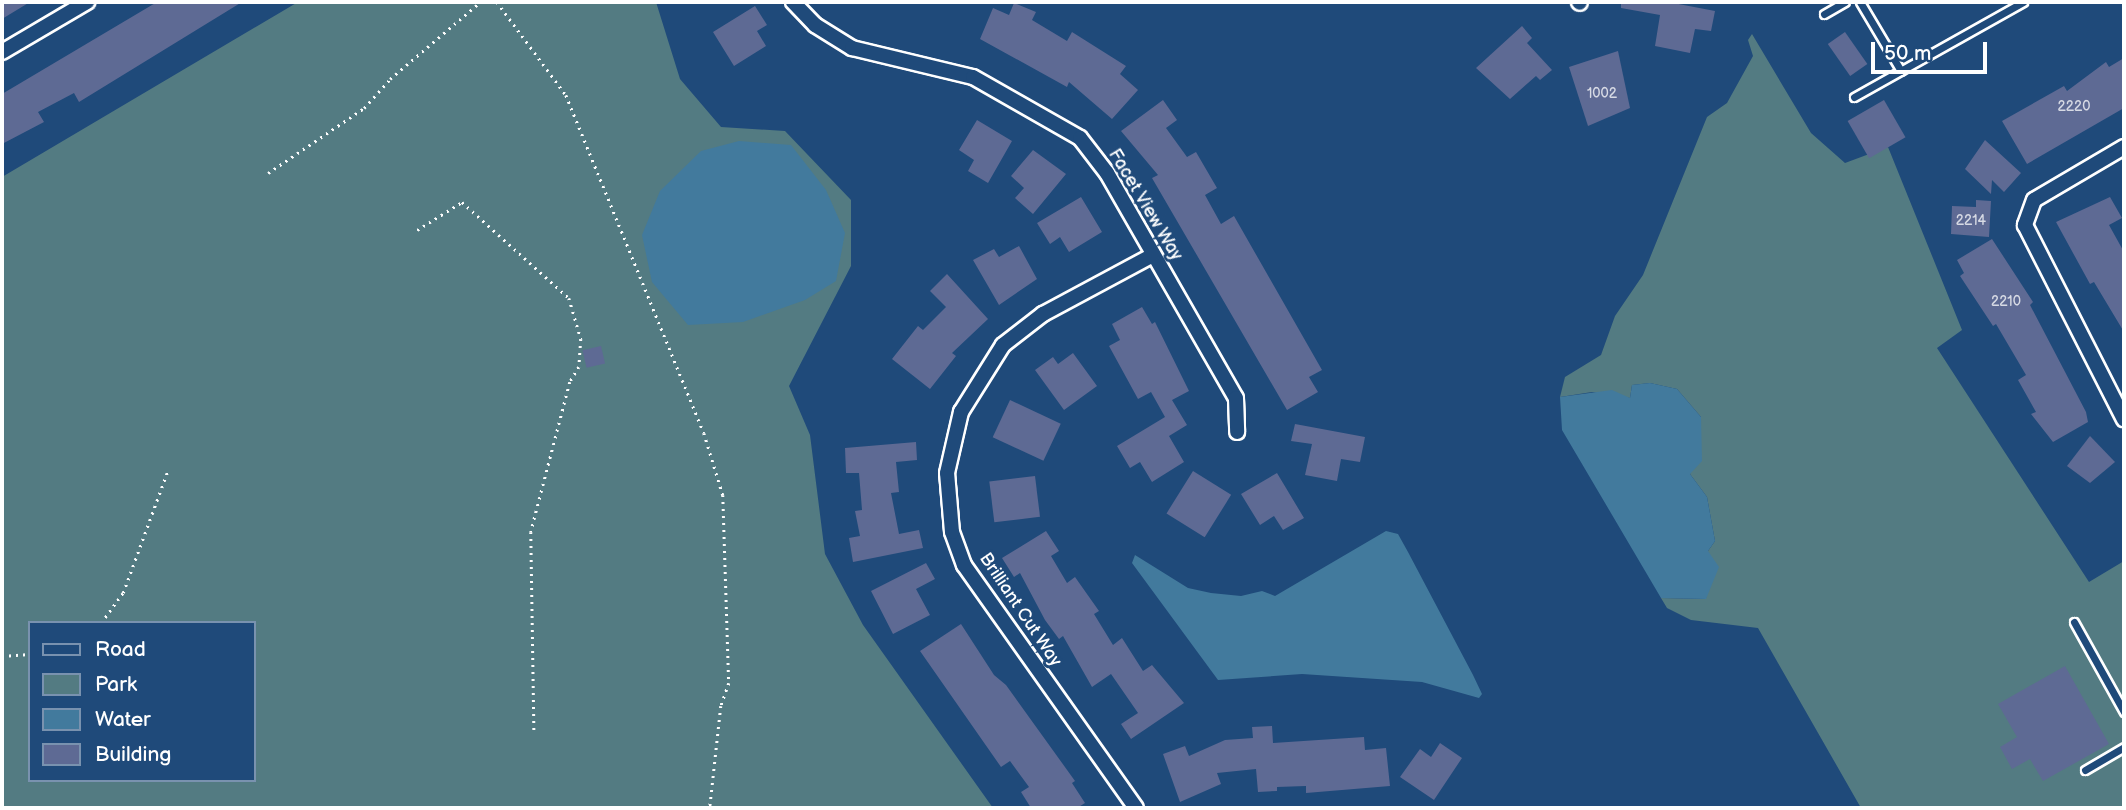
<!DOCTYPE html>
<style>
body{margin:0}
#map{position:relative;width:2126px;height:810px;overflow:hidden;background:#1f4a7a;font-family:"Balsamiq Sans",sans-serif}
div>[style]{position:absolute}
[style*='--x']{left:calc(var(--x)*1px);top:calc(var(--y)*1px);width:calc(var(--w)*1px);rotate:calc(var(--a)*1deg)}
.green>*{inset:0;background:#537b82}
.water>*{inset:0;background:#427a9d}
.building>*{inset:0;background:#5e6a94;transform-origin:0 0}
.path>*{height:2.5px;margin-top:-1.25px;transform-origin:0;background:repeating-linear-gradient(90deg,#fff 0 2px,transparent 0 7px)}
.roads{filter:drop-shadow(2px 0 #fff) drop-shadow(-2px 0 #fff) drop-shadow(0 2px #fff) drop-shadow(0 -2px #fff)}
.service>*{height:7px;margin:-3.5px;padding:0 3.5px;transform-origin:3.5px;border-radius:3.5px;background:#1f4a7a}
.minor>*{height:14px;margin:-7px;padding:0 7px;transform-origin:7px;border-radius:7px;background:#1f4a7a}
span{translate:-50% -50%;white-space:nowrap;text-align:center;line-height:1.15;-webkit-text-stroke:6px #1f4a7a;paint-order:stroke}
.number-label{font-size:14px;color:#d7dae4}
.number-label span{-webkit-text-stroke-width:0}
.street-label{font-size:18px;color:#fff}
.frame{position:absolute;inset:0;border:4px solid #fff;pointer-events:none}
.legend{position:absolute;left:28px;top:621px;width:228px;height:161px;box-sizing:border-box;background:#1f4a7a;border:2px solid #7992af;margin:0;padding:9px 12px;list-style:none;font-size:21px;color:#fff}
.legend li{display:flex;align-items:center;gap:14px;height:35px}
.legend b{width:35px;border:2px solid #7992af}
.scale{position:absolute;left:1871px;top:42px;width:116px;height:32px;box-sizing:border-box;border:4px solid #fff;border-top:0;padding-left:9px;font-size:21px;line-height:24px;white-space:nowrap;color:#fff;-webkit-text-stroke:5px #1f4a7a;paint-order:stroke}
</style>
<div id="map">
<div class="green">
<div style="clip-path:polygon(evenodd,298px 2px,656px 2px,680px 79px,721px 127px,785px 131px,851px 200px,851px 266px,789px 386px,810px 435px,825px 554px,863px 625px,993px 808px,2px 808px,2px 177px,298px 2px,30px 623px,254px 623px,254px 780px,30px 780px,30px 623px)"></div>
<div style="clip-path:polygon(1752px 34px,1811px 133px,1845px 163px,1888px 147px,1962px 330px,1937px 348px,2089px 582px,2124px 561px,2124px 808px,1861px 808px,1758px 628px,1691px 620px,1667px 608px,1661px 598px,1706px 599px,1708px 551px,1715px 541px,1707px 497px,1690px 474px,1701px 417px,1677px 389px,1650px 383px,1632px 385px,1630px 398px,1592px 392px,1560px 397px,1565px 377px,1601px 355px,1615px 316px,1643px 275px,1707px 117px,1727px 103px,1753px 56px,1748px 40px)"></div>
</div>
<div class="water">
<div style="clip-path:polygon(739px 141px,791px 145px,826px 190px,845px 233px,836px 281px,805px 300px,743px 322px,688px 325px,652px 282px,642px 235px,660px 191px,701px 151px)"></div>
<div style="clip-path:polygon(1650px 383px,1677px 389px,1701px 417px,1702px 461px,1690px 474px,1707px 497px,1715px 541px,1708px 551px,1719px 567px,1706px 599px,1661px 598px,1562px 430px,1560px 397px,1612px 390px,1630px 398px,1632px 385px)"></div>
<div style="clip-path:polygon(1386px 531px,1398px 534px,1408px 552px,1473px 675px,1482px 694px,1479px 698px,1422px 682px,1302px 674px,1218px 680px,1132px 563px,1135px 555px,1188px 588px,1211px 593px,1241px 596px,1262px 591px,1275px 596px)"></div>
</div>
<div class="building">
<div style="clip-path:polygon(2px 2px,30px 2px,2px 19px)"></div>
<div style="clip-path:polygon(157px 2px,242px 2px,79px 102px,74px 93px,38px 112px,44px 122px,2px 144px,2px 94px)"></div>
<div style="clip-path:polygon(1621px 2px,1668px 2px,1715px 11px,1711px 31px,1695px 29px,1690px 53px,1655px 46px,1660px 15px,1621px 8px)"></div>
<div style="clip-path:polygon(1014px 3px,1036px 12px,1032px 20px,1067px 41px,1072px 32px,1126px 66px,1120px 74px,1138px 90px,1112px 119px,1069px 82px,1067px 87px,980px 39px,993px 8px,1009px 15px)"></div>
<div style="clip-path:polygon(755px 6px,767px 25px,757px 31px,766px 46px,734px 66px,713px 32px)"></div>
<div style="clip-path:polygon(1522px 26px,1532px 38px,1527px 43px,1552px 70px,1540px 80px,1536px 76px,1510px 99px,1476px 68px)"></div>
<div style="left:1845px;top:32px;width:39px;height:21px;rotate:55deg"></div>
<div style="clip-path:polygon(1618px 51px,1630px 108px,1588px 126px,1569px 67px)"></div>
<div style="clip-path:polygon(2124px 58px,2124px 108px,2027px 164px,2002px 121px,2064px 86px,2067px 91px,2106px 62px,2109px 67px)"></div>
<div style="clip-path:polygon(1163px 100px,1177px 120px,1166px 128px,1187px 157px,1196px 152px,1217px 188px,1205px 195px,1221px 224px,1234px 216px,1322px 370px,1309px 377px,1318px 392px,1287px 410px,1152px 178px,1158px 175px,1121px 131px)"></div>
<div style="left:1884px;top:100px;width:43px;height:42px;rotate:60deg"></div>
<div style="clip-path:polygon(977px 120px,1012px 141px,988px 183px,968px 171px,974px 160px,959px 150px)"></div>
<div style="clip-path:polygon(1985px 140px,2021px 173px,2004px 192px,1992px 180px,1991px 194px,1965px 169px)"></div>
<div style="clip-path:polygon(1033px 150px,1066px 174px,1033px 214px,1015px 198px,1024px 188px,1011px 176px)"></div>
<div style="clip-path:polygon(1081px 197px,1102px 232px,1069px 252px,1060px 237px,1050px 244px,1037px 223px)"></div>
<div style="clip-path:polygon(2110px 197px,2122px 218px,2109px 225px,2124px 252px,2124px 332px,2094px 282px,2090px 284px,2056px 222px)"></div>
<div style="clip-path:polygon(1976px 200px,1991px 201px,1989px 237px,1951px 234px,1952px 206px,1976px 207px)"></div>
<div style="clip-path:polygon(1992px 239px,2033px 302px,2030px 305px,2086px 412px,2088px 422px,2053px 442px,2031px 414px,2036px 412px,2018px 380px,2026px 375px,1996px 324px,1993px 326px,1960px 276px,1964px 273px,1957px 260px)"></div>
<div style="clip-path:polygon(1019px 246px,1037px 279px,999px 305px,973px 260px,994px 249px,999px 257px)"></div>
<div style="clip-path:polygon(947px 274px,988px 319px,952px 353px,956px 356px,930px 389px,892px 359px,918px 326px,923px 330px,946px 307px,930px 291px)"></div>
<div style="clip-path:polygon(1142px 307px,1152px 324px,1155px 322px,1189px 391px,1172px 400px,1187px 425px,1169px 436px,1184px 462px,1152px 482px,1140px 462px,1130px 468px,1117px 446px,1165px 417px,1151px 392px,1138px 399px,1109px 346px,1120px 340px,1112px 324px)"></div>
<div style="left:601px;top:346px;width:18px;height:19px;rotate:77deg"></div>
<div style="clip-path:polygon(1073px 353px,1097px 386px,1064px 410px,1035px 370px,1053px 357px,1058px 364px)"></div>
<div style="left:1010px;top:400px;width:56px;height:41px;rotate:25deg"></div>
<div style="clip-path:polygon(1295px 424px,1365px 437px,1360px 462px,1341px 459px,1337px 481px,1305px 475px,1312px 444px,1291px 441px)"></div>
<div style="clip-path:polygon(2090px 436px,2115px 462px,2090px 483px,2067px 466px)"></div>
<div style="clip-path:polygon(916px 442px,917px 460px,896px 462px,899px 492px,891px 493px,899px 534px,919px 530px,923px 548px,853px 562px,849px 538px,860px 536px,855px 511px,862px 510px,859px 473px,846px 473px,845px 448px)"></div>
<div style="left:1193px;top:471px;width:45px;height:50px;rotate:32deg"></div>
<div style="clip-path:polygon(1277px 473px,1304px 518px,1283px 530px,1274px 516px,1260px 525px,1241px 494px)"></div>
<div style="left:1035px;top:476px;width:41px;height:46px;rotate:83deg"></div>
<div style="clip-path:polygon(1046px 531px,1059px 551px,1051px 556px,1067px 583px,1075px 577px,1099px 611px,1094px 614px,1113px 645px,1122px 638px,1143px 671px,1152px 665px,1184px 703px,1131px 739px,1121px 724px,1138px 713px,1111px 674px,1092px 687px,1063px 636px,1059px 639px,1045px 620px,1020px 573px,1014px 577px,1002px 558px)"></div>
<div style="clip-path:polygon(926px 563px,935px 579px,916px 589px,930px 615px,893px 634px,871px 591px)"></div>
<div style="clip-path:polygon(961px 624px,994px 675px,1006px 685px,1075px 781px,1072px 783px,1085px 803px,1077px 808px,1031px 808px,1021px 792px,1029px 787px,1010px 761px,1001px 767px,920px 651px)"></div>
<div style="clip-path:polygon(2065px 666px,2109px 744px,2043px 781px,2030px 759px,2012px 769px,2000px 747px,2017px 737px,1998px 704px)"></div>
<div style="clip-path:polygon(1272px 726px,1273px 743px,1364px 737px,1365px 750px,1386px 748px,1390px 786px,1306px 793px,1306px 786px,1277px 787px,1277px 791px,1258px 792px,1256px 769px,1217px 773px,1221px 784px,1180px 802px,1163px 754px,1185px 746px,1189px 756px,1225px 740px,1253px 738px,1252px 727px)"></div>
<div style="clip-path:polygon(1440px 743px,1462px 758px,1434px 800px,1400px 777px,1420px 749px,1431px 757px)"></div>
</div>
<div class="path">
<div style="--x:497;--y:2;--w:116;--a:53.4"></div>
<div style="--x:566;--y:95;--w:365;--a:67.8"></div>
<div style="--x:704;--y:433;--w:65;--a:73"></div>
<div style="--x:723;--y:495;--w:188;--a:88.2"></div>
<div style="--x:729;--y:683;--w:24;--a:109"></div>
<div style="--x:721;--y:706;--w:103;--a:96.2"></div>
<div style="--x:268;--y:173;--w:116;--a:-34.1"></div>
<div style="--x:364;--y:108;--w:39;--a:-48"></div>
<div style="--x:390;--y:79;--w:118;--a:-40.5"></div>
<div style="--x:417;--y:230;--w:53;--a:-31.9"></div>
<div style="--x:462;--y:202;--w:144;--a:41.9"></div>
<div style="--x:569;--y:298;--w:43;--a:73.7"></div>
<div style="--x:581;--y:339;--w:28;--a:94"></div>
<div style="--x:579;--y:367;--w:17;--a:121"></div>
<div style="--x:570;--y:382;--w:155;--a:104.6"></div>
<div style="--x:531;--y:532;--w:202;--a:89.1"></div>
<div style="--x:101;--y:623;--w:37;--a:-54"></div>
<div style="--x:123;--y:593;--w:131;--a:-69.9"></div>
<div style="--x:2;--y:656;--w:28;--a:-4"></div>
<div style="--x:969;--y:808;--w:5;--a:-53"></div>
</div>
<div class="roads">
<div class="service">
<div style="--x:1860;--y:2;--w:80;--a:59.3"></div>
<div style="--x:1824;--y:14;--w:24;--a:-30"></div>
<div style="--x:1854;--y:97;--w:194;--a:-29.3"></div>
<div style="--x:2074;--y:622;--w:103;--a:60.9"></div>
<div style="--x:2085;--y:770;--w:45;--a:-30.5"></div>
</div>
<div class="minor">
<div style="--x:793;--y:2;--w:32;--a:46"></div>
<div style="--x:815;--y:25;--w:44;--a:31.9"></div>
<div style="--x:852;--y:48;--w:124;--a:13.5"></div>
<div style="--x:973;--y:77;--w:123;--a:29.7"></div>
<div style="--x:1080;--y:138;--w:44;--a:52.4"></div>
<div style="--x:1107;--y:173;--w:259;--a:60.2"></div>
<div style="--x:1236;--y:398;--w:34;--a:88"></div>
<div style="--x:1579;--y:2;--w:1;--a:45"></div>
<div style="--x:2;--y:52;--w:99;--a:-30.5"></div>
<div style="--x:2124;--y:147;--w:104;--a:149.5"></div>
<div style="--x:2034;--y:200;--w:27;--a:110"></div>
<div style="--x:2025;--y:225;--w:218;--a:63"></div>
<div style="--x:1136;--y:808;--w:298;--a:-125.3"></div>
<div style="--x:964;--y:565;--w:35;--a:-110"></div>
<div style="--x:952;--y:532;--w:59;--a:-94.8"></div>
<div style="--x:947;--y:473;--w:63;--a:-77.1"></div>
<div style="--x:961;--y:412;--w:79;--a:-57.9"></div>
<div style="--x:1003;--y:345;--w:51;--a:-37.8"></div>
<div style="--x:1043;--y:314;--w:125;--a:-28.2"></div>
</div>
</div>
<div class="number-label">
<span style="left:1602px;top:94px">1002</span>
<span style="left:2074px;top:107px">2220</span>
<span style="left:1971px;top:221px">2214</span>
<span style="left:2006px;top:302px">2210</span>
</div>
<div class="street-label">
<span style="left:1145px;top:205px;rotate:59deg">Facet View Way</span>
<span style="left:1020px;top:610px;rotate:56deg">Brilliant Cut Way</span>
</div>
<div class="frame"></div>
<ul class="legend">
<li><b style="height:9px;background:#1f4a7a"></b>Road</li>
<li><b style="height:19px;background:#537b82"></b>Park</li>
<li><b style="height:19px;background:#427a9d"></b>Water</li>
<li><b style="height:19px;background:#5e6a94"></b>Building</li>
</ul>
<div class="scale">50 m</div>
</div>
